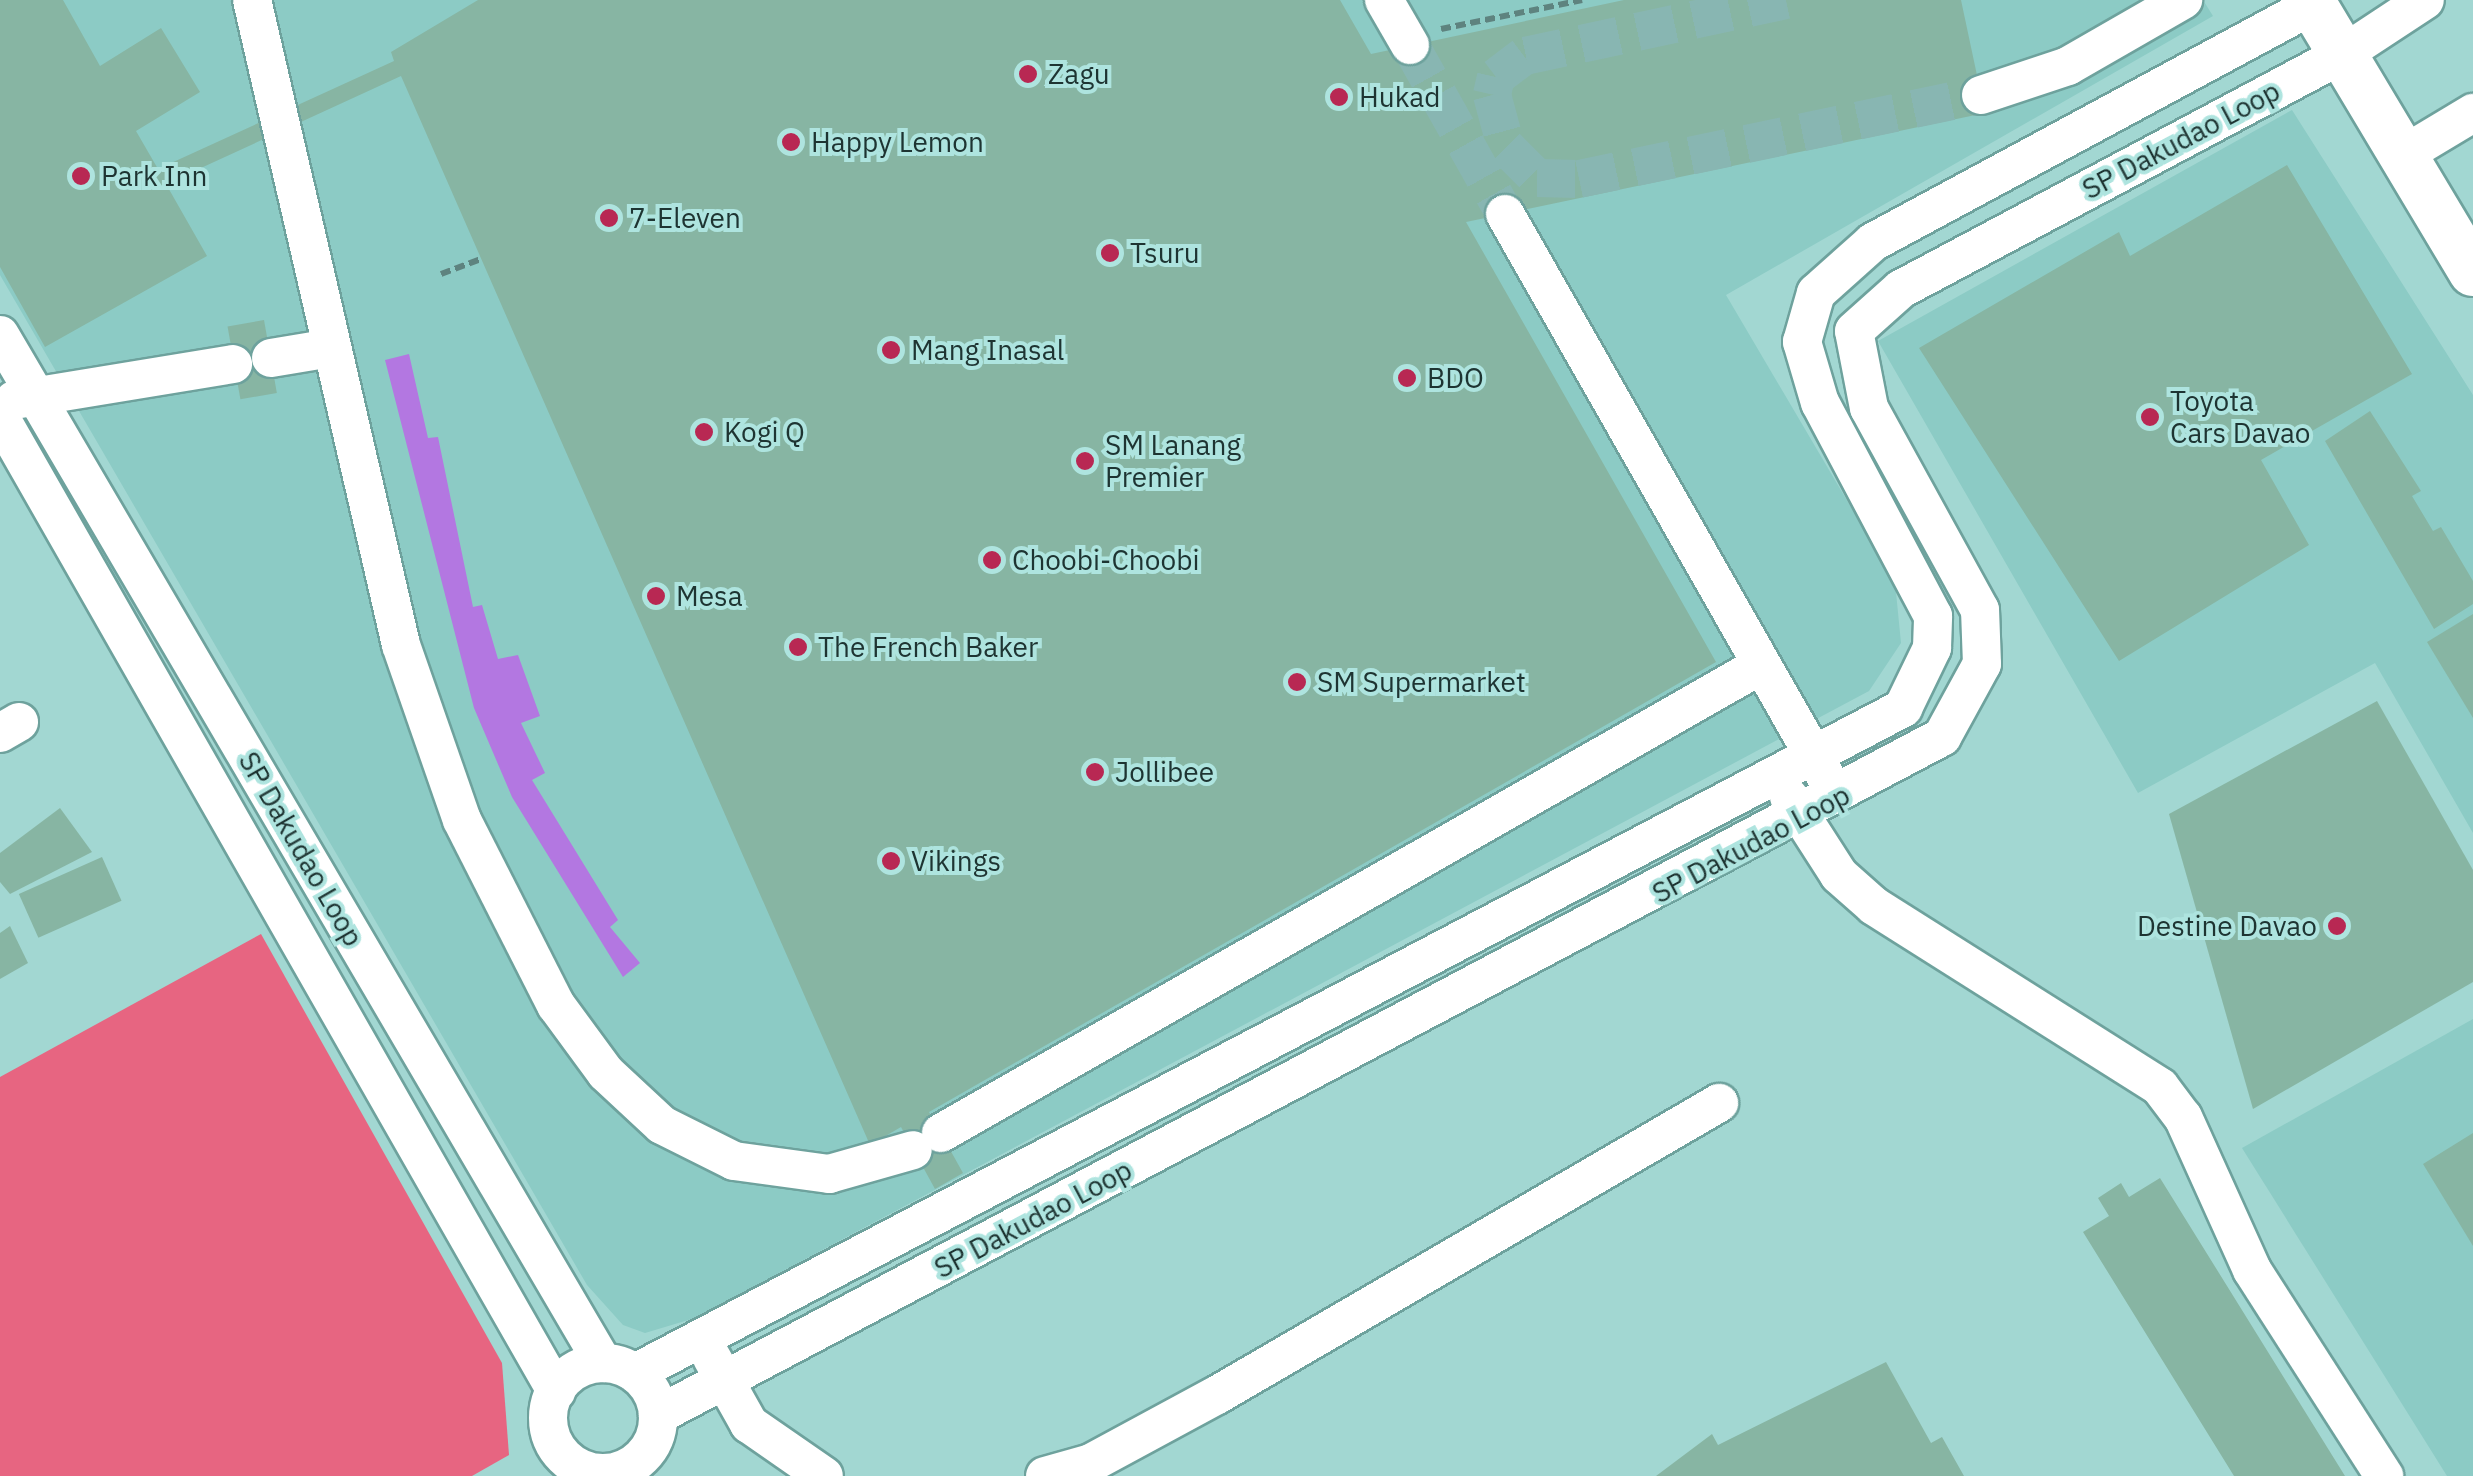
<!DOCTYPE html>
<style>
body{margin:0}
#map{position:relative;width:2473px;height:1476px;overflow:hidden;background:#a2d7d2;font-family:"IBM Plex Sans",sans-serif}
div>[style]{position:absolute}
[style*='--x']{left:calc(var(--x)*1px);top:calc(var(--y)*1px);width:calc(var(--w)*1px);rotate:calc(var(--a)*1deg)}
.built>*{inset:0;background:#8ccbc5}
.forest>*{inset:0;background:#e76581}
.water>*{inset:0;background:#b377e1}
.building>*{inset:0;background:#87b5a3;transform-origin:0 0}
.minor-tunnel>*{height:38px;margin-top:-19px;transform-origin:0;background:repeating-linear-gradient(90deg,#88b6b2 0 38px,transparent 0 57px)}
.path>*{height:6px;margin-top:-3px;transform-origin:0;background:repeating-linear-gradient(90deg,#5e837f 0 10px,transparent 0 15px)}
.roads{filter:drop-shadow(2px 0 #6ea29d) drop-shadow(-2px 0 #6ea29d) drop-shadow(0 2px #6ea29d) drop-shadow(0 -2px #6ea29d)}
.minor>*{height:38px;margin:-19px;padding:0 19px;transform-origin:19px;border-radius:19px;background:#fff}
.minor>.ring{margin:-19px;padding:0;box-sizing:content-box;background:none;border:38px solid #fff;border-radius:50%}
.major>*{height:48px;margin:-24px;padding:0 24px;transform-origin:24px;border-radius:24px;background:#fff}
.dots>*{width:28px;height:28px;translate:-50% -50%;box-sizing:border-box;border:5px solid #aee4df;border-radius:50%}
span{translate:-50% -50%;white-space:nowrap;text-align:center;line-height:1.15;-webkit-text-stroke:8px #aee4df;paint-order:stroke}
.poi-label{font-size:28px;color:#1e3432}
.left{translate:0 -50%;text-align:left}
.right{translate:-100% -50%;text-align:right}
.street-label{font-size:28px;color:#1e3432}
</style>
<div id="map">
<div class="built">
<div style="clip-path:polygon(0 0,2203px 0,2213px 16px,1726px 295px,1895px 582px,1901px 643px,1869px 691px,695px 1318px,645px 1333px,623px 1325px,587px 1285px,0 275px)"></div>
<div style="clip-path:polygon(2292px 110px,2473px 395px,2473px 833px,2375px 663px,2138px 793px,1878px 341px)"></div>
<div style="clip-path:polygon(2473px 1019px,2473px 1476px,2447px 1476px,2242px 1148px)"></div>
</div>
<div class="forest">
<div style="clip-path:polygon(261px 934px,502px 1363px,509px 1455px,472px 1476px,0 1476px,0 1077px)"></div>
</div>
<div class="water">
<div style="clip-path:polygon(409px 354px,428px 438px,438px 437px,473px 607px,482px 605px,498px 659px,518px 655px,540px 716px,521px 723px,545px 773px,532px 780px,618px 920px,610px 927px,640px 963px,623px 977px,512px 797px,474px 708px,385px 360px)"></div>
</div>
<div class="building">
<div style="clip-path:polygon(0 0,63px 0,100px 66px,161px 28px,200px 92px,136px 131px,158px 169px,394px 61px,391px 52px,478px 0,1340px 0,1371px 54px,1624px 0,1961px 0,1985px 113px,1466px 222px,1716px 662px,929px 1112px,963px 1173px,935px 1189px,901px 1127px,870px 1145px,401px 76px,166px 184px,207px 256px,45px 347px,0 267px)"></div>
<div style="clip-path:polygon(2287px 165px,2412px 374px,2261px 460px,2309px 545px,2119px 661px,1919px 348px,2119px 232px,2130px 256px)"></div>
<div style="left:264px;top:320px;width:74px;height:37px;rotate:80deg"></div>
<div style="clip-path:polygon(2370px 411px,2421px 491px,2412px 496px,2433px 531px,2441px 527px,2473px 581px,2473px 604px,2434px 629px,2325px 441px)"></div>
<div style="clip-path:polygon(2473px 614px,2473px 718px,2427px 642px)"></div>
<div style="clip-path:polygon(2377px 701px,2473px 870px,2473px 982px,2253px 1109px,2169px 814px)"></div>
<div style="clip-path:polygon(60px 808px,92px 852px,10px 894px,0 882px,0 853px)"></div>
<div style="left:102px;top:857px;width:48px;height:91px;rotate:66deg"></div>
<div style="clip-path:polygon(10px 926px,28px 963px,0 979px,0 933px)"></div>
<div style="clip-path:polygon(2473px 1133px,2473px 1246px,2423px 1164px)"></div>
<div style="clip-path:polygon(2160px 1178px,2345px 1476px,2234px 1476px,2083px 1232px,2109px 1216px,2098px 1198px,2121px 1183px,2129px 1197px)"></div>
<div style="clip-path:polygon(1886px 1362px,1931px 1443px,1942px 1437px,1964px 1476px,1656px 1476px,1712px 1434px,1718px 1445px)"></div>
</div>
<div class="minor-tunnel">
<div style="--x:1786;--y:0;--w:268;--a:167.9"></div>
<div style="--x:1524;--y:56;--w:35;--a:143"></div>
<div style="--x:1496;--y:77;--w:18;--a:103"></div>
<div style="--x:1492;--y:95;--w:54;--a:74.9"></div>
<div style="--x:1506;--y:147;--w:44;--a:45"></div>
<div style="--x:1537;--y:178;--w:42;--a:1.4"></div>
<div style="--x:1579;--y:179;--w:411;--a:-11.8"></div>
<div style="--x:1410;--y:45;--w:194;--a:60.7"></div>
</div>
<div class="path">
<div style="--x:1441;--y:29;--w:144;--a:-11.6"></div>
<div style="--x:441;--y:274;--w:43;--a:-20.6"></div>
</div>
<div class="roads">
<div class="minor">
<div style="--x:252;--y:0;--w:662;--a:76.99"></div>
<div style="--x:401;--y:645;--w:185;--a:70.8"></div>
<div style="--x:462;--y:820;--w:208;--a:63.1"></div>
<div style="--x:556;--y:1005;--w:84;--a:53.7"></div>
<div style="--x:606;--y:1073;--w:76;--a:42.9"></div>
<div style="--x:662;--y:1125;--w:80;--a:26.6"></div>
<div style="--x:734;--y:1161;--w:96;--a:7.8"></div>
<div style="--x:829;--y:1174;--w:87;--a:-15.9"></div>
<div style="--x:1384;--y:0;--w:52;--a:60"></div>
<div style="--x:1981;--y:95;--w:92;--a:-18.4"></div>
<div style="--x:2068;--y:66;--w:133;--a:-29.9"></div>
<div style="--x:2403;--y:155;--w:82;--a:-31"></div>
<div style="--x:1505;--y:214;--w:650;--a:60.32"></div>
<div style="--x:0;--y:335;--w:1192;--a:59.61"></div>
<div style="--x:271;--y:358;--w:61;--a:-9.5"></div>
<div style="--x:14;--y:400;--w:222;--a:-9.3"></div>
<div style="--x:0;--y:417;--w:1122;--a:60.28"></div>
<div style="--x:0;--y:733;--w:22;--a:-30"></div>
<div style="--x:1789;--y:797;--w:93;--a:57.3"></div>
<div style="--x:1839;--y:875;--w:47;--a:41.5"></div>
<div style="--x:1874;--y:906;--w:338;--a:32.3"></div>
<div style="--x:2160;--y:1087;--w:38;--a:53"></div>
<div style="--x:2183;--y:1117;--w:168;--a:65.7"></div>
<div style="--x:2252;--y:1270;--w:245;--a:57.3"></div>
<div style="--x:941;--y:1133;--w:944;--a:-29.71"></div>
<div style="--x:712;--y:1358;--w:76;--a:60.7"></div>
<div style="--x:749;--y:1424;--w:91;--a:34.7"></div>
<div class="ring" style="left:548px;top:1363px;width:72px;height:72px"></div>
<div style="--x:635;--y:1373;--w:1432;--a:-27.67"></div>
<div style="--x:1903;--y:708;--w:67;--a:-64.2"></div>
<div style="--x:1932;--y:648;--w:32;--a:-88"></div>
<div style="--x:1933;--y:616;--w:241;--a:-117.9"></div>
<div style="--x:1820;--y:403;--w:64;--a:-106.4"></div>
<div style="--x:1802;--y:342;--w:51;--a:-74.1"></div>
<div style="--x:1816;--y:293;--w:76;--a:-41.8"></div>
<div style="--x:1873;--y:242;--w:500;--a:-28.3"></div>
<div style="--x:658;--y:1415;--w:1452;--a:-27.84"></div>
<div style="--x:1942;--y:737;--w:83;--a:-61.3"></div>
<div style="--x:1982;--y:664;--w:54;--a:-92.1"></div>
<div style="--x:1980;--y:610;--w:230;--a:-118.8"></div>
<div style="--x:1869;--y:408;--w:78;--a:-101"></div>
<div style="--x:1854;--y:331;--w:63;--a:-41.8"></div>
<div style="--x:1901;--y:289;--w:501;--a:-28"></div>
<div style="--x:2343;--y:54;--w:98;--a:-33.4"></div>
<div style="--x:1045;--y:1476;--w:48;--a:-15.8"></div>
<div style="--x:1091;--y:1463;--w:143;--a:-28.4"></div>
<div style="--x:1217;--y:1395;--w:581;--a:-30.19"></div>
</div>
<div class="major">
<div style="--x:2310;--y:0;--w:317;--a:59.1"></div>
</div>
</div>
<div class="dots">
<div style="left:1028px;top:74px;background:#b82853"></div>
<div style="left:1339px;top:97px;background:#b82853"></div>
<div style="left:791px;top:142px;background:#b82853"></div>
<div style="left:81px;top:176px;background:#b82853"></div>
<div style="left:609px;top:218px;background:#b82853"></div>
<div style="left:1110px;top:253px;background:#b82853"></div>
<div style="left:891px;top:350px;background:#b82853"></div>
<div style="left:1407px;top:378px;background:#b82853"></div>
<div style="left:2150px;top:417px;background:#b82853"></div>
<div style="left:704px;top:432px;background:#b82853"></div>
<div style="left:1085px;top:461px;background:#b82853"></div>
<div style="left:992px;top:560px;background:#b82853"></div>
<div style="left:656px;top:596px;background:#b82853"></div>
<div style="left:798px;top:647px;background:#b82853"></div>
<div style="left:1297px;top:682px;background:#b82853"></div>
<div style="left:1095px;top:772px;background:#b82853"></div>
<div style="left:891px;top:861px;background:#b82853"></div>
<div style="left:2337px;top:926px;background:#b82853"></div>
</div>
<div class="poi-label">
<span class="left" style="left:1048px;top:74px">Zagu</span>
<span class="left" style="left:1359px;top:97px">Hukad</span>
<span class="left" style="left:811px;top:142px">Happy Lemon</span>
<span class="left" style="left:101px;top:176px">Park Inn</span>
<span class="left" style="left:629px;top:218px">7-Eleven</span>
<span class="left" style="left:1130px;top:253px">Tsuru</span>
<span class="left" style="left:911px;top:350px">Mang Inasal</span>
<span class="left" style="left:1427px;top:378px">BDO</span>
<span class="left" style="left:2170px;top:417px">Toyota<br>Cars Davao</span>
<span class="left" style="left:724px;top:432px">Kogi Q</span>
<span class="left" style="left:1105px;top:461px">SM Lanang<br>Premier</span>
<span class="left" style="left:1012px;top:560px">Choobi-Choobi</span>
<span class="left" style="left:676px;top:596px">Mesa</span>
<span class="left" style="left:818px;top:647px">The French Baker</span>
<span class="left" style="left:1317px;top:682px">SM Supermarket</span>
<span class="left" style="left:1115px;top:772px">Jollibee</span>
<span class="left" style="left:911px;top:861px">Vikings</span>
<span class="right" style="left:2317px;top:926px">Destine Davao</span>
</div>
<div class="street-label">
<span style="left:2181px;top:140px;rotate:-28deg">SP Dakudao Loop</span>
<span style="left:1751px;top:844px;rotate:-28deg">SP Dakudao Loop</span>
<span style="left:301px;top:849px;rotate:60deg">SP Dakudao Loop</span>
<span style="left:1033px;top:1219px;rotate:-28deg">SP Dakudao Loop</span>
</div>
</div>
